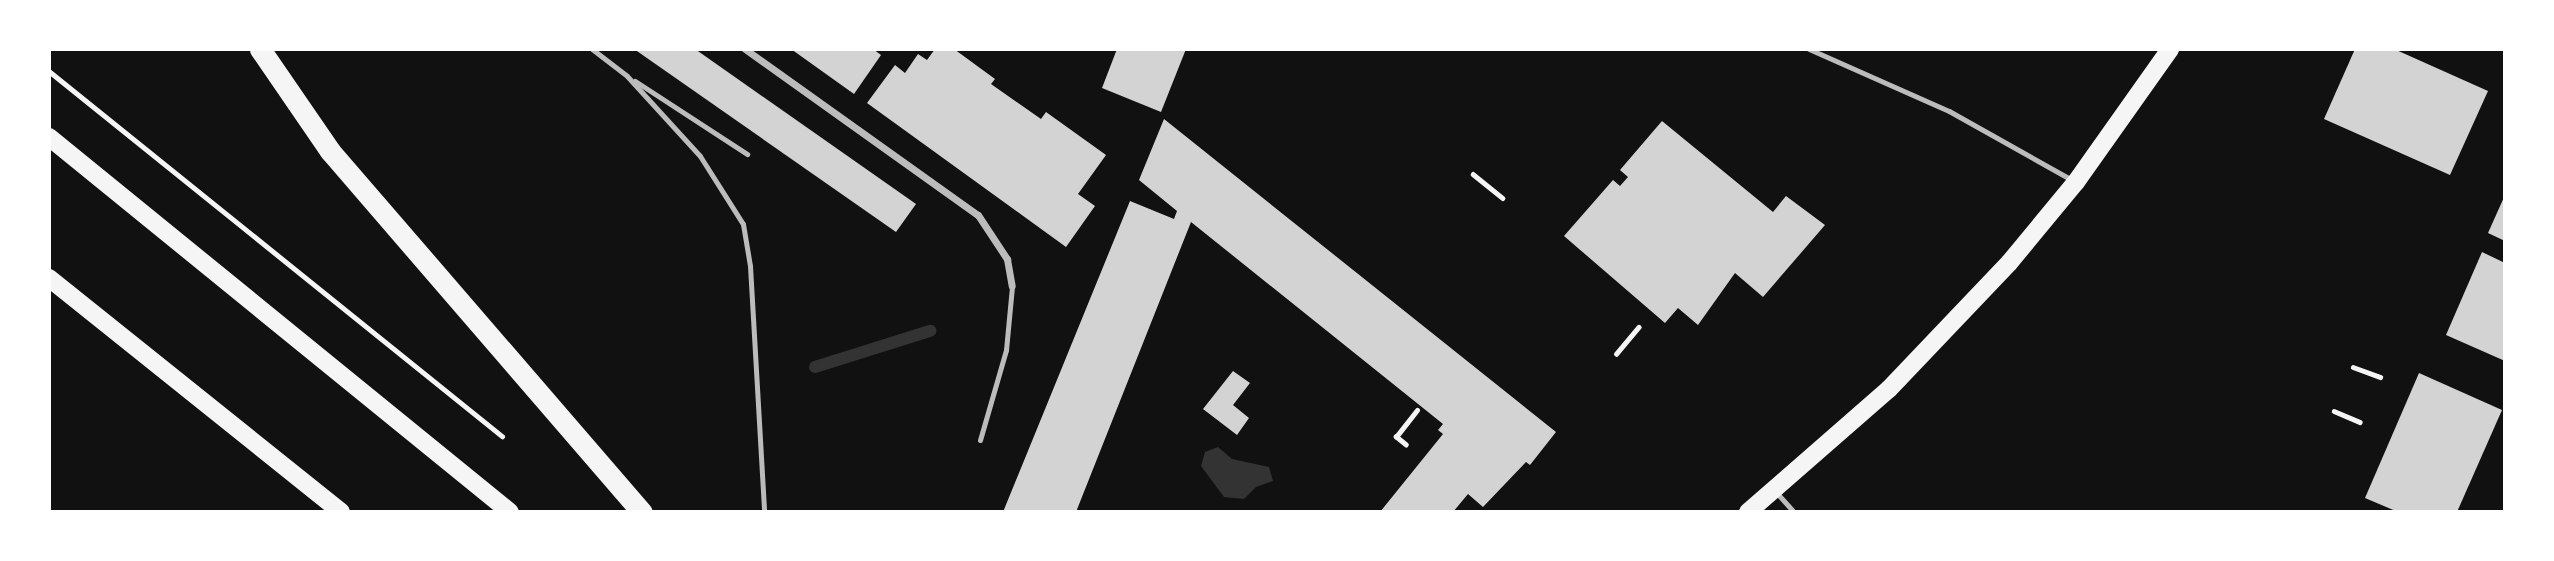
<!DOCTYPE html>
<style>
body{margin:0}
#map{position:relative;width:2554px;height:561px;overflow:hidden;background:#111;font-family:Lato,sans-serif}
div>[style]{position:absolute}
[style*='--x']{left:calc(var(--x)*1px);top:calc(var(--y)*1px);width:calc(var(--w)*1px);rotate:calc(var(--a)*1deg)}
.water>*{inset:0;background:#333}
.stream>*{height:12px;margin:-6px;padding:0 6px;transform-origin:6px;border-radius:6px;background:#333}
.building>*{inset:0;background:#d3d3d3}
.path>*{height:4.5px;margin:-2.25px;padding:0 2.25px;transform-origin:2.25px;border-radius:2.25px;background:#f5f5f5}
.service>*{height:5px;margin:-2.5px;padding:0 2.5px;transform-origin:2.5px;border-radius:2.5px;background:#bcbcbc}
.minor>*{height:7px;margin:-3.5px;padding:0 3.5px;transform-origin:3.5px;border-radius:3.5px;background:#bcbcbc}
.primary>*{height:18px;margin:-9px;padding:0 9px;transform-origin:9px;border-radius:9px;background:#f5f5f5}
.motorway>*{height:21px;margin:-10.5px;padding:0 10.5px;transform-origin:10.5px;border-radius:10.5px;background:#f5f5f5}
span{translate:-50% -50%;white-space:nowrap;text-align:center;line-height:1.15;-webkit-text-stroke:6px #fff;paint-order:stroke}
.frame{position:absolute;inset:0;border:51px solid #fff;pointer-events:none}
</style>
<div id="map">
<div class="water">
<div style="clip-path:polygon(1218px 447px,1232px 459px,1269px 467px,1273px 481px,1256px 487px,1244px 499px,1224px 497px,1201px 466px,1205px 452px)"></div>
</div>
<div class="stream">
<div style="--x:815;--y:367;--w:121;--a:-17.4"></div>
</div>
<div class="building">
<div style="clip-path:polygon(634px 49px,695px 49px,916px 204px,896px 232px)"></div>
<div style="clip-path:polygon(791px 49px,873px 49px,881px 55px,854px 94px)"></div>
<div style="clip-path:polygon(935px 49px,954px 49px,995px 79px,991px 84px,1041px 119px,1046px 112px,1106px 155px,1078px 194px,1095px 206px,1066px 247px,867px 103px,895px 65px,905px 73px,918px 54px,927px 60px)"></div>
<div style="clip-path:polygon(1117px 49px,1186px 49px,1161px 112px,1102px 88px)"></div>
<div style="clip-path:polygon(2355px 49px,2394px 49px,2488px 91px,2450px 175px,2324px 119px)"></div>
<div style="clip-path:polygon(1164px 119px,1556px 432px,1530px 465px,1526px 462px,1483px 507px,1468px 494px,1453px 512px,1380px 512px,1443px 434px,1438px 430px,1443px 424px,1191px 222px,1076px 512px,1003px 512px,1130px 201px,1174px 219px,1177px 211px,1139px 180px)"></div>
<div style="clip-path:polygon(1662px 121px,1773px 212px,1786px 196px,1825px 225px,1763px 297px,1735px 273px,1698px 325px,1678px 308px,1665px 323px,1564px 236px,1613px 180px,1620px 186px,1628px 177px,1620px 170px)"></div>
<div style="clip-path:polygon(2505px 195px,2505px 241px,2488px 233px)"></div>
<div style="clip-path:polygon(2482px 252px,2505px 263px,2505px 361px,2446px 335px)"></div>
<div style="clip-path:polygon(1233px 371px,1250px 383px,1233px 405px,1249px 418px,1237px 435px,1203px 409px)"></div>
<div style="clip-path:polygon(2419px 373px,2502px 410px,2457px 512px,2398px 512px,2365px 498px)"></div>
</div>
<div class="path">
<div style="--x:49;--y:71;--w:582;--a:38.86"></div>
<div style="--x:1473;--y:174;--w:38;--a:39"></div>
<div style="--x:1616;--y:354;--w:35;--a:-50"></div>
<div style="--x:2353;--y:367;--w:29;--a:20"></div>
<div style="--x:2334;--y:411;--w:28;--a:23"></div>
<div style="--x:1406;--y:445;--w:13;--a:-141"></div>
<div style="--x:1396;--y:437;--w:34;--a:-52"></div>
</div>
<div class="service">
<div style="--x:592;--y:49;--w:44;--a:37.6"></div>
<div style="--x:627;--y:76;--w:108;--a:47.6"></div>
<div style="--x:700;--y:156;--w:80;--a:57.7"></div>
<div style="--x:743;--y:224;--w:43;--a:80.5"></div>
<div style="--x:750;--y:266;--w:246;--a:86.7"></div>
<div style="--x:1809;--y:49;--w:153;--a:23.9"></div>
<div style="--x:1949;--y:111;--w:141;--a:29.3"></div>
<div style="--x:635;--y:81;--w:134;--a:33.1"></div>
<div style="--x:980;--y:440;--w:94;--a:-73.9"></div>
<div style="--x:1006;--y:350;--w:64;--a:-84.6"></div>
<div style="--x:1775;--y:491;--w:28;--a:48"></div>
</div>
<div class="minor">
<div style="--x:745;--y:49;--w:286;--a:35.5"></div>
<div style="--x:978;--y:215;--w:53;--a:56.6"></div>
<div style="--x:1007;--y:259;--w:27;--a:80"></div>
</div>
<div class="primary">
<div style="--x:49;--y:137;--w:594;--a:39.13"></div>
<div style="--x:49;--y:278;--w:374;--a:38.7"></div>
<div style="--x:1748;--y:512;--w:187;--a:-41.1"></div>
<div style="--x:1889;--y:389;--w:174;--a:-46.4"></div>
<div style="--x:2009;--y:263;--w:105;--a:-50.4"></div>
<div style="--x:2076;--y:182;--w:163;--a:-54.7"></div>
</div>
<div class="motorway">
<div style="--x:260;--y:49;--w:124;--a:55.5"></div>
<div style="--x:330;--y:151;--w:477;--a:49.2"></div>
</div>
<div class="frame"></div>
</div>
